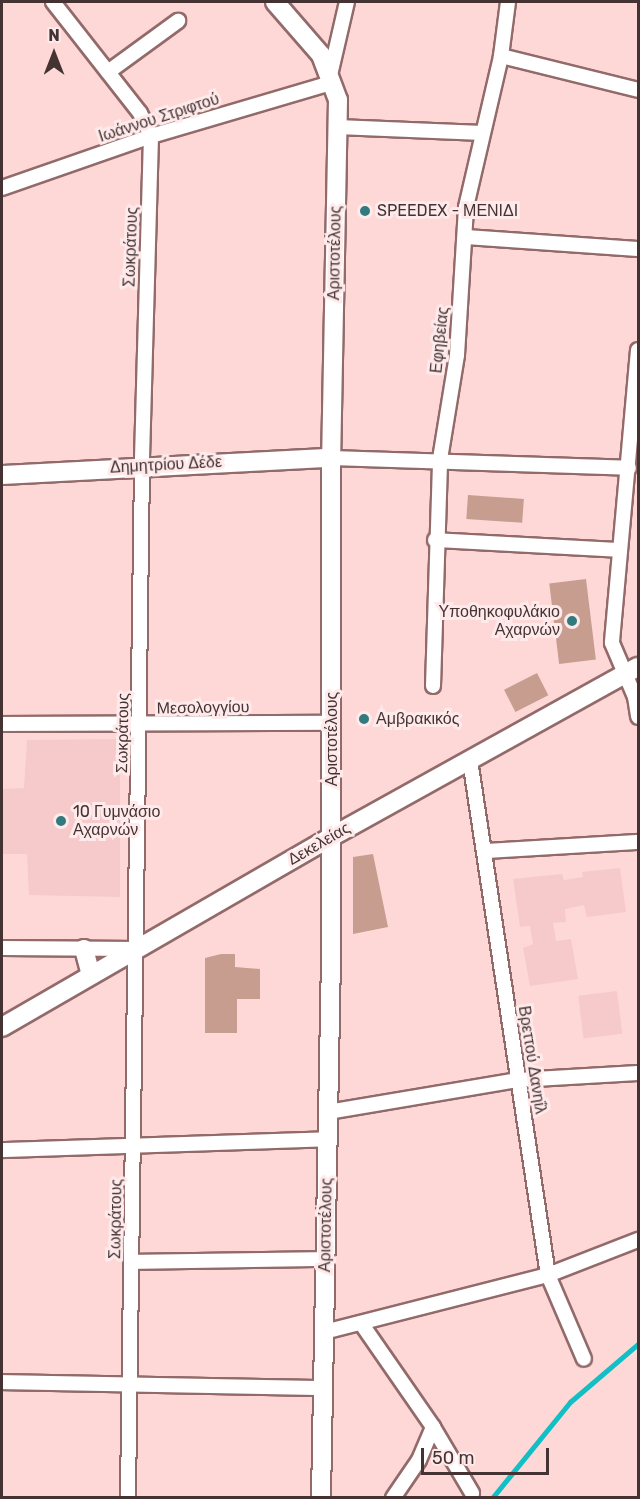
<!DOCTYPE html>
<meta charset="utf-8">
<style>
body{margin:0}
#map{position:relative;width:640px;height:1499px;overflow:hidden;background:#fed8d7;font-family:Rubik,sans-serif}
div>[style]{position:absolute}
[style*='--x']{left:calc(var(--x)*1px);top:calc(var(--y)*1px);width:calc(var(--w)*1px);rotate:calc(var(--a)*1deg)}
.built>*{inset:0;background:#f6caca;transform-origin:0 0}
.stream>*{height:5px;margin:-2.5px;padding:0 2.5px;transform-origin:2.5px;border-radius:2.5px;background:#11bfc5}
.building>*{inset:0;background:#c79d90;transform-origin:0 0}
.roads{filter:drop-shadow(2px 0 #936a6a) drop-shadow(-2px 0 #936a6a) drop-shadow(0 2px #936a6a) drop-shadow(0 -2px #936a6a)}
.street>*{height:14px;margin:-7px;padding:0 7px;transform-origin:7px;border-radius:7px;background:#fff}
.secondary>*{height:18px;margin:-9px;padding:0 9px;transform-origin:9px;border-radius:9px;background:#fff}
.dots>*{width:16px;height:16px;translate:-50% -50%;box-sizing:border-box;border:3px solid #feeaea;border-radius:50%}
span{translate:-50% -50%;white-space:nowrap;text-align:center;line-height:1.15;-webkit-text-stroke:6px #feeaea;paint-order:stroke}
.street-label{font-size:16px;color:#453333}
.poi-label{font-size:16px;color:#453333}
.left{translate:0 -50%;text-align:left}
.right{translate:-100% -50%;text-align:right}
.frame{position:absolute;inset:0;border:3px solid #453333;pointer-events:none}
.north{position:absolute;left:24px;top:24px;width:60px;height:60px;-webkit-text-stroke:4px #feeaea;paint-order:stroke;rotate:0deg;font-size:16px;font-weight:700;line-height:24px;text-align:center;color:#453333}
.north::after{content:'';display:block;margin:auto;width:21px;height:27px;background:#453333;clip-path:polygon(50% 0,100% 100%,50% 72%,0 100%)}
.scale{position:absolute;left:421px;top:1448px;width:128px;height:27px;box-sizing:border-box;border:3px solid #453333;border-top:0;padding-left:8px;font-size:18px;line-height:21px;white-space:nowrap;color:#453333;-webkit-text-stroke:4px #feeaea;paint-order:stroke}
</style>
<div id="map">
<div class="built">
<div style="clip-path:polygon(120px 739px,120px 897px,29px 895px,27px 854px,2px 854px,2px 789px,24px 788px,27px 740px)"></div>
<div style="clip-path:polygon(620px 868px,626px 912px,587px 917px,584px 905px,565px 909px,566px 922px,553px 923px,556px 941px,571px 939px,578px 979px,530px 986px,523px 948px,533px 944px,530px 926px,520px 927px,513px 879px,562px 874px,564px 880px,583px 877px,582px 872px)"></div>
<div style="left:617px;top:991px;width:43px;height:39px;rotate:83deg"></div>
</div>
<div class="stream">
<div style="--x:492;--y:1498;--w:124;--a:-50.9"></div>
<div style="--x:570;--y:1402;--w:89;--a:-40.5"></div>
</div>
<div class="building">
<div style="left:468px;top:495px;width:56px;height:24px;rotate:4deg"></div>
<div style="left:586px;top:579px;width:81px;height:37px;rotate:83deg"></div>
<div style="left:537px;top:673px;width:25px;height:37px;rotate:63deg"></div>
<div style="clip-path:polygon(373px 854px,388px 927px,353px 934px,353px 857px)"></div>
<div style="clip-path:polygon(221px 954px,235px 954px,235px 967px,260px 969px,260px 999px,237px 999px,237px 1033px,205px 1033px,205px 958px)"></div>
</div>
<div class="roads">
<div class="street">
<div style="--x:53;--y:2;--w:141;--a:51.9"></div>
<div style="--x:140;--y:113;--w:25;--a:64"></div>
<div style="--x:151;--y:136;--w:330;--a:91.6"></div>
<div style="--x:142;--y:466;--w:1032;--a:90.78"></div>
<div style="--x:501;--y:56;--w:141;--a:13.9"></div>
<div style="--x:108;--y:72;--w:87;--a:-36.1"></div>
<div style="--x:338;--y:127;--w:144;--a:2.4"></div>
<div style="--x:2;--y:188;--w:158;--a:-19.2"></div>
<div style="--x:151;--y:136;--w:184;--a:-16.4"></div>
<div style="--x:328;--y:84;--w:84;--a:-77"></div>
<div style="--x:466;--y:237;--w:172;--a:4"></div>
<div style="--x:638;--y:350;--w:294;--a:95.1"></div>
<div style="--x:612;--y:643;--w:59;--a:66.9"></div>
<div style="--x:635;--y:697;--w:20;--a:81"></div>
<div style="--x:331;--y:458;--w:298;--a:1.9"></div>
<div style="--x:435;--y:540;--w:185;--a:3.1"></div>
<div style="--x:433;--y:686;--w:227;--a:-88.2"></div>
<div style="--x:440;--y:459;--w:105;--a:-80.7"></div>
<div style="--x:457;--y:355;--w:148;--a:-86.5"></div>
<div style="--x:466;--y:207;--w:155;--a:-76.9"></div>
<div style="--x:501;--y:56;--w:54;--a:-82.6"></div>
<div style="--x:2;--y:724;--w:331;--a:-0.2"></div>
<div style="--x:470;--y:760;--w:521;--a:81.39"></div>
<div style="--x:548;--y:1275;--w:91;--a:66.8"></div>
<div style="--x:485;--y:851;--w:153;--a:-3.4"></div>
<div style="--x:2;--y:948;--w:135;--a:0.4"></div>
<div style="--x:328;--y:1112;--w:193;--a:-9.6"></div>
<div style="--x:518;--y:1080;--w:120;--a:-3.3"></div>
<div style="--x:2;--y:1150;--w:326;--a:-1.9"></div>
<div style="--x:133;--y:1262;--w:192;--a:-0.9"></div>
<div style="--x:361;--y:1323;--w:126;--a:55.3"></div>
<div style="--x:433;--y:1427;--w:77;--a:59.4"></div>
<div style="--x:324;--y:1332;--w:231;--a:-14.3"></div>
<div style="--x:548;--y:1275;--w:97;--a:-21.3"></div>
<div style="--x:2;--y:1382;--w:321;--a:1.1"></div>
<div style="--x:393;--y:1498;--w:46;--a:-55.6"></div>
<div style="--x:419;--y:1460;--w:36;--a:-67"></div>
</div>
<div class="secondary">
<div style="--x:275;--y:2;--w:70;--a:49"></div>
<div style="--x:321;--y:55;--w:48;--a:69.3"></div>
<div style="--x:338;--y:100;--w:358;--a:91.1"></div>
<div style="--x:331;--y:458;--w:499;--a:90"></div>
<div style="--x:331;--y:957;--w:541;--a:91.06"></div>
<div style="--x:2;--y:475;--w:329;--a:-3"></div>
<div style="--x:84;--y:949;--w:27;--a:75"></div>
<div style="--x:2;--y:1027;--w:380;--a:-30"></div>
<div style="--x:331;--y:837;--w:351;--a:-29"></div>
</div>
</div>
<div class="dots">
<div style="left:365px;top:211px;background:#317a7d"></div>
<div style="left:572px;top:621px;background:#317a7d"></div>
<div style="left:364px;top:719px;background:#317a7d"></div>
<div style="left:61px;top:821px;background:#317a7d"></div>
</div>
<div class="street-label">
<span style="left:159px;top:118px;rotate:-18deg">Ιωάννου Στριφτού</span>
<span style="left:131px;top:247px;rotate:-88deg">Σωκράτους</span>
<span style="left:335px;top:253px;rotate:-89deg">Αριστοτέλους</span>
<span style="left:440px;top:340px;rotate:-84deg">Εφηβείας</span>
<span style="left:166px;top:465px;rotate:-3deg">Δημητρίου Δέδε</span>
<span style="left:203px;top:708px;rotate:-1deg">Μεσολογγίου</span>
<span style="left:123px;top:733px;rotate:-89deg">Σωκράτους</span>
<span style="left:332px;top:739px;rotate:-90deg">Αριστοτέλους</span>
<span style="left:319px;top:844px;rotate:-30deg">Δεκελείας</span>
<span style="left:532px;top:1060px;rotate:81deg">Βρεττού Δανηΐλ</span>
<span style="left:116px;top:1219px;rotate:-89deg">Σωκράτους</span>
<span style="left:326px;top:1225px;rotate:-89deg">Αριστοτέλους</span>
</div>
<div class="poi-label">
<span class="left" style="left:377px;top:211px">SPEEDEX - ΜΕΝΙΔΙ</span>
<span class="right" style="left:560px;top:621px">Υποθηκοφυλάκιο<br>Αχαρνών</span>
<span class="left" style="left:376px;top:719px">Αμβρακικός</span>
<span class="left" style="left:73px;top:821px">10 Γυμνάσιο<br>Αχαρνών</span>
</div>
<div class="frame"></div>
<div class="north">N</div>
<div class="scale">50 m</div>
</div>
